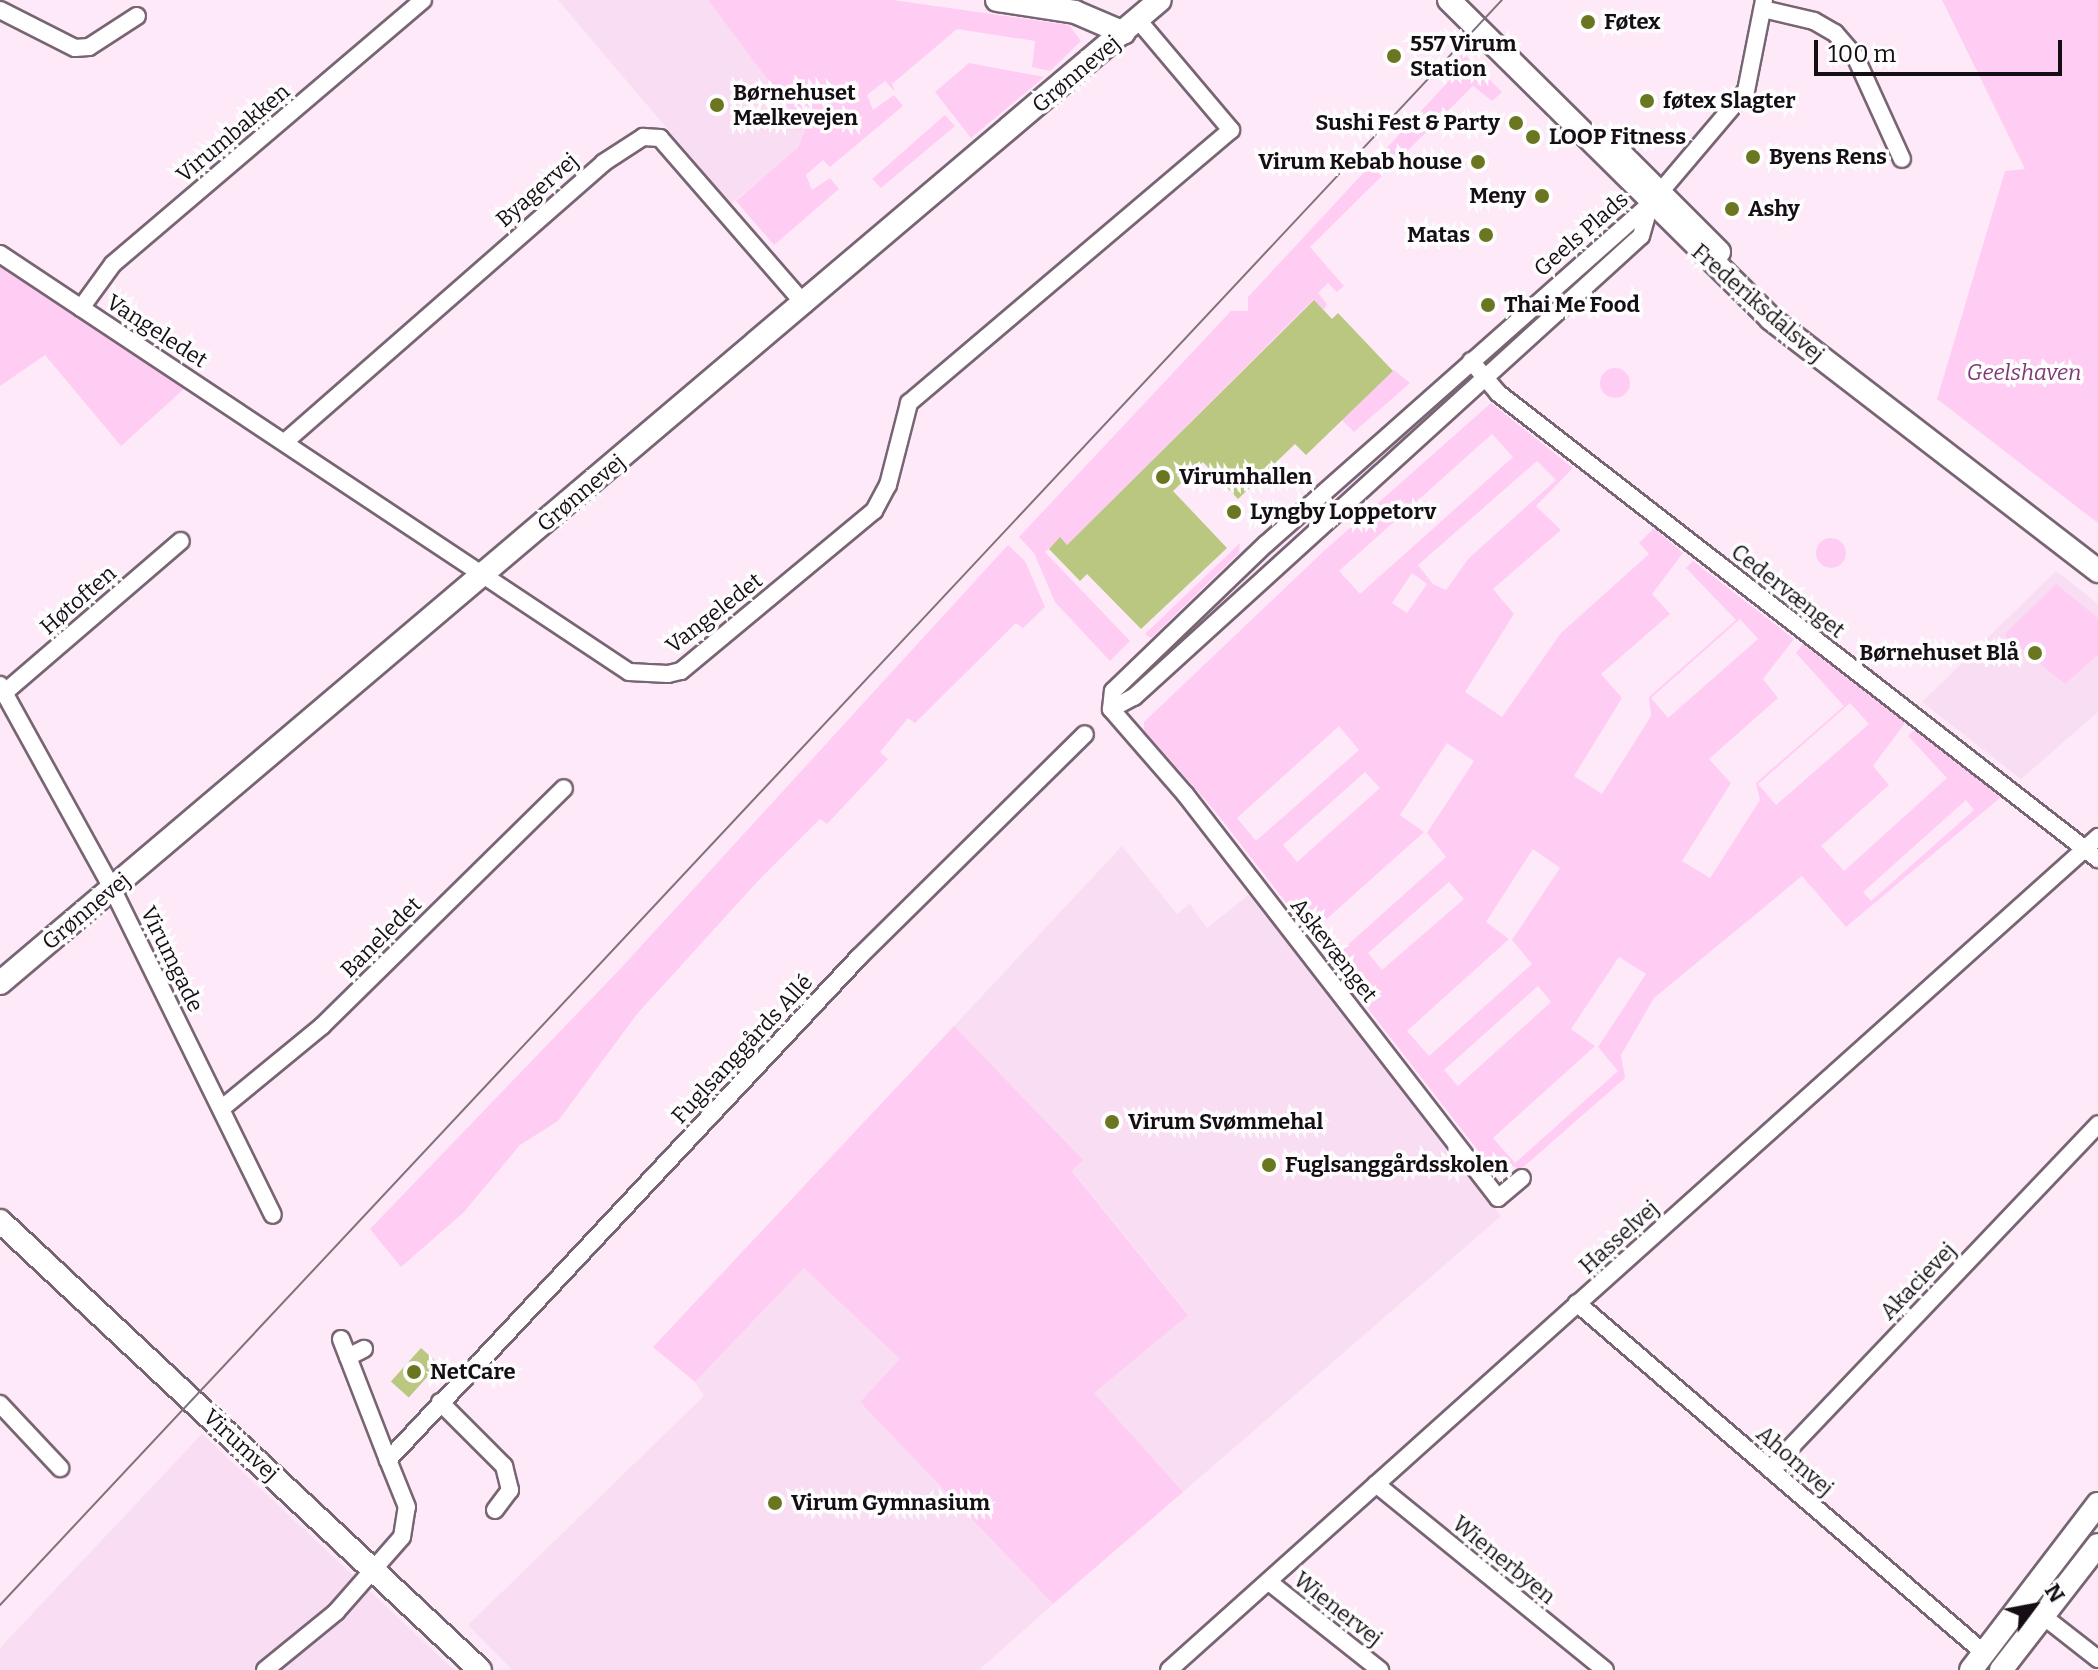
<!DOCTYPE html>
<meta charset="utf-8">
<style>
body{margin:0}
#map{position:relative;width:2098px;height:1670px;overflow:hidden;background:#fee9f9;font-family:Bitter,serif}
div>[style]{position:absolute}
[style*='--x']{left:calc(var(--x)*1px);top:calc(var(--y)*1px);width:calc(var(--w)*1px);rotate:calc(var(--a)*1deg)}
.built>*{inset:0;background:#f9ddf2}
.green>*{inset:0;background:#ffcdf3}
.round{border-radius:50%}
.building>*{inset:0;background:#bac781;transform-origin:0 0}
.roads{filter:drop-shadow(2px 0 #786574) drop-shadow(-2px 0 #786574) drop-shadow(0 2px #786574) drop-shadow(0 -2px #786574)}
.street>*{height:16px;margin:-8px;padding:0 8px;transform-origin:8px;border-radius:8px;background:#fff}
.secondary>*{height:22px;margin:-11px;padding:0 11px;transform-origin:11px;border-radius:11px;background:#fff}
.tram>*{height:2px;margin:-1px;padding:0 1px;transform-origin:1px;border-radius:1px;background:#7f727c}
.dots>*{width:22px;height:22px;translate:-50% -50%;box-sizing:border-box;border:4px solid #fdfdfd;border-radius:50%}
span{translate:-50% -50%;white-space:nowrap;text-align:center;line-height:1.15;-webkit-text-stroke:7px #fdfdfd;paint-order:stroke}
.poi-label{font-size:22px;color:#150e14;font-weight:700}
.left{translate:0 -50%;text-align:left}
.right{translate:-100% -50%;text-align:right}
.street-label{font-size:22px;color:#150e14}
.park-label{font-size:22px;color:#7f3973;font-style:italic}
.north{position:absolute;left:1994px;top:1566px;width:80px;height:80px;-webkit-text-stroke:6px #fdfdfd;paint-order:stroke;rotate:58deg;font-size:22px;font-weight:700;line-height:32px;text-align:center;color:#150e14}
.north::after{content:'';display:block;margin:auto;width:28px;height:36px;background:#150e14;clip-path:polygon(50% 0,100% 100%,50% 72%,0 100%)}
.scale{position:absolute;left:1814px;top:40px;width:248px;height:36px;box-sizing:border-box;border:4px solid #150e14;border-top:0;padding-left:10px;font-size:24px;line-height:28px;white-space:nowrap;color:#150e14;-webkit-text-stroke:6px #fdfdfd;paint-order:stroke}
</style>
<div id="map">
<div class="built">
<div style="clip-path:polygon(558px 0,708px 0,805px 130px,798px 147px,731px 204px)"></div>
<div style="clip-path:polygon(2056px 571px,2098px 604px,2098px 712px,2021px 779px,1922px 702px)"></div>
<div style="clip-path:polygon(1122px 846px,1177px 914px,1190px 904px,1207px 928px,1250px 894px,1501px 1216px,1183px 1492px,1093px 1393px,1188px 1314px,1072px 1170px,1082px 1160px,954px 1026px)"></div>
<div style="clip-path:polygon(804px 1268px,901px 1359px,860px 1402px,1053px 1604px,979px 1670px,512px 1670px,468px 1625px,704px 1396px,695px 1382px)"></div>
<div style="clip-path:polygon(202px 1434px,454px 1670px,0 1670px,0 1648px)"></div>
</div>
<div class="green">
<div style="clip-path:polygon(708px 0,893px 0,1069px 25px,1081px 41px,1050px 71px,1032px 67px,1035px 41px,957px 29px,892px 84px,895px 92px,885px 81px,867px 95px,873px 110px,894px 95px,903px 106px,830px 167px,823px 160px,806px 175px,812px 190px,830px 178px,839px 189px,774px 245px,736px 201px,798px 147px,805px 130px)"></div>
<div style="clip-path:polygon(1942px 0,2098px 0,2098px 523px,1937px 399px,2005px 171px,2025px 169px)"></div>
<div style="clip-path:polygon(1463px 53px,1502px 92px,1492px 101px,1473px 86px,1310px 247px,1344px 286px,1337px 292px,1328px 283px,1318px 293px,1327px 304px,1324px 310px,1313px 300px,1067px 545px,1060px 538px,1045px 552px,1130px 641px,1110px 661px,1055px 602px,1034px 553px,1019px 537px,1231px 311px,1248px 311px,1248px 297px,1460px 69px,1455px 61px)"></div>
<div style="clip-path:polygon(969px 63px,1044px 77px,971px 138px,935px 92px)"></div>
<div style="clip-path:polygon(945px 115px,955px 126px,881px 188px,872px 179px)"></div>
<div style="clip-path:polygon(0 265px,186px 387px,121px 446px,45px 355px,0 386px)"></div>
<div class="round" style="left:1600px;top:368px;width:30px;height:30px"></div>
<div style="clip-path:polygon(1394px 370px,1410px 383px,1354px 432px,1342px 420px)"></div>
<div style="clip-path:polygon(evenodd,1491px 403px,1573px 468px,1536px 506px,1561px 530px,1493px 589px,1514px 614px,1465px 692px,1502px 717px,1561px 633px,1649px 554px,1639px 543px,1654px 528px,1683px 553px,1652px 594px,1670px 614px,1601px 674px,1622px 698px,1574px 776px,1602px 794px,1651px 716px,1649px 697px,1736px 620px,1686px 568px,1693px 561px,1794px 639px,1763px 679px,1778px 698px,1709px 759px,1731px 783px,1682px 861px,1710px 878px,1760px 800px,1756px 783px,1844px 706px,1796px 653px,1803px 644px,1905px 723px,1873px 766px,1889px 785px,1821px 846px,1844px 871px,1947px 778px,1908px 736px,1914px 730px,2001px 797px,1846px 927px,1802px 876px,1654px 998px,1621px 1055px,1625px 1078px,1521px 1169px,1483px 1157px,1215px 811px,1144px 730px,1144px 722px,1325px 550px,1491px 403px,1492px 434px,1513px 457px,1360px 594px,1339px 571px,1492px 434px,1491px 403px,1537px 461px,1556px 480px,1469px 558px,1446px 590px,1433px 584px,1418px 565px,1537px 461px,1491px 403px,1412px 573px,1427px 584px,1407px 613px,1392px 603px,1412px 573px,1491px 403px,1740px 619px,1758px 639px,1668px 718px,1651px 698px,1740px 619px,1491px 403px,1850px 703px,1869px 724px,1776px 805px,1758px 784px,1850px 703px,1491px 403px,1339px 726px,1359px 750px,1256px 841px,1237px 818px,1339px 726px,1491px 403px,1447px 743px,1474px 761px,1427px 833px,1446px 857px,1343px 949px,1321px 924px,1424px 832px,1400px 815px,1447px 743px,1491px 403px,1365px 772px,1380px 788px,1297px 862px,1283px 845px,1365px 772px,1491px 403px,1966px 800px,1974px 810px,1871px 901px,1863px 892px,1966px 800px,1491px 403px,1533px 849px,1560px 868px,1512px 940px,1532px 964px,1429px 1056px,1407px 1031px,1509px 939px,1486px 922px,1533px 849px,1491px 403px,1449px 882px,1464px 899px,1382px 970px,1368px 953px,1449px 882px,1491px 403px,1619px 957px,1646px 974px,1598px 1047px,1618px 1071px,1515px 1163px,1493px 1138px,1595px 1046px,1571px 1029px,1619px 957px,1491px 403px,1538px 986px,1551px 1002px,1458px 1086px,1444px 1070px,1538px 986px)"></div>
<div class="round" style="left:1816px;top:538px;width:30px;height:30px"></div>
<div style="clip-path:polygon(1240px 543px,1239px 553px,1151px 638px,1145px 634px)"></div>
<div style="clip-path:polygon(1008px 545px,1025px 561px,1045px 607px,1023px 628px,1016px 623px,915px 723px,908px 718px,880px 752px,888px 759px,827px 824px,820px 819px,758px 881px,637px 1014px,558px 1121px,520px 1145px,463px 1213px,401px 1267px,370px 1229px,622px 967px)"></div>
<div style="clip-path:polygon(2056px 584px,2098px 618px,2098px 655px,2065px 684px,2004px 635px)"></div>
<div style="clip-path:polygon(954px 1026px,1083px 1160px,1072px 1171px,1188px 1315px,1094px 1393px,1183px 1492px,1053px 1604px,860px 1402px,900px 1359px,804px 1268px,695px 1382px,653px 1347px)"></div>
</div>
<div class="building">
<div style="clip-path:polygon(1314px 300px,1332px 319px,1338px 313px,1393px 371px,1306px 455px,1295px 444px,1238px 499px,1203px 462px,1173px 491px,1227px 548px,1141px 629px,1087px 574px,1080px 581px,1049px 549px,1060px 537px,1067px 545px)"></div>
<div style="left:421px;top:1348px;width:24px;height:45px;rotate:42deg"></div>
</div>
<div class="roads">
<div class="street">
<div style="--x:1763;--y:9;--w:52;--a:13.2"></div>
<div style="--x:1814;--y:21;--w:24;--a:30"></div>
<div style="--x:1835;--y:33;--w:30;--a:49"></div>
<div style="--x:1855;--y:56;--w:113;--a:65.5"></div>
<div style="--x:0;--y:10;--w:84;--a:26.9"></div>
<div style="--x:75;--y:48;--w:14;--a:-4"></div>
<div style="--x:89;--y:47;--w:57;--a:-32.9"></div>
<div style="--x:0;--y:254;--w:755;--a:33.61"></div>
<div style="--x:629;--y:672;--w:39;--a:3"></div>
<div style="--x:668;--y:674;--w:13;--a:-13"></div>
<div style="--x:681;--y:671;--w:251;--a:-39.7"></div>
<div style="--x:874;--y:511;--w:30;--a:-62"></div>
<div style="--x:888;--y:485;--w:85;--a:-75.6"></div>
<div style="--x:909;--y:403;--w:422;--a:-40.3"></div>
<div style="--x:1231;--y:130;--w:144;--a:-130.2"></div>
<div style="--x:81;--y:308;--w:54;--a:-54"></div>
<div style="--x:113;--y:264;--w:407;--a:-40.4"></div>
<div style="--x:1471;--y:361;--w:42;--a:49.8"></div>
<div style="--x:1498;--y:393;--w:760;--a:37.84"></div>
<div style="--x:286;--y:441;--w:422;--a:-41.2"></div>
<div style="--x:603;--y:163;--w:48;--a:-33"></div>
<div style="--x:643;--y:137;--w:17;--a:3"></div>
<div style="--x:660;--y:138;--w:221;--a:49"></div>
<div style="--x:0;--y:685;--w:232;--a:61.1"></div>
<div style="--x:112;--y:888;--w:364;--a:63.8"></div>
<div style="--x:4;--y:693;--w:233;--a:-40.7"></div>
<div style="--x:1111;--y:709;--w:18;--a:-84"></div>
<div style="--x:1113;--y:691;--w:212;--a:-43.9"></div>
<div style="--x:1266;--y:544;--w:513;--a:-41.52"></div>
<div style="--x:1650;--y:204;--w:148;--a:-49.7"></div>
<div style="--x:1746;--y:91;--w:93;--a:-78.8"></div>
<div style="--x:1111;--y:709;--w:26;--a:-28"></div>
<div style="--x:1134;--y:697;--w:685;--a:-42.28"></div>
<div style="--x:1641;--y:236;--w:33;--a:-74"></div>
<div style="--x:1111;--y:709;--w:113;--a:49"></div>
<div style="--x:1185;--y:794;--w:511;--a:52.23"></div>
<div style="--x:1498;--y:1198;--w:31;--a:-40"></div>
<div style="--x:221;--y:1109;--w:131;--a:-39.4"></div>
<div style="--x:322;--y:1026;--w:339;--a:-44.5"></div>
<div style="--x:1577;--y:1303;--w:537;--a:40.69"></div>
<div style="--x:341;--y:1339;--w:130;--a:68.8"></div>
<div style="--x:348;--y:1357;--w:18;--a:-27"></div>
<div style="--x:440;--y:1402;--w:91;--a:45"></div>
<div style="--x:504;--y:1466;--w:25;--a:76"></div>
<div style="--x:510;--y:1490;--w:25;--a:127"></div>
<div style="--x:0;--y:1404;--w:88;--a:46.8"></div>
<div style="--x:1770;--y:1469;--w:476;--a:-46.4"></div>
<div style="--x:1376;--y:1484;--w:295;--a:39.1"></div>
<div style="--x:1269;--y:1582;--w:142;--a:38.4"></div>
<div style="--x:2043;--y:1616;--w:70;--a:38"></div>
<div style="--x:265;--y:1670;--w:92;--a:-39.2"></div>
<div style="--x:336;--y:1612;--w:100;--a:-48.7"></div>
<div style="--x:402;--y:1537;--w:30;--a:-81"></div>
<div style="--x:407;--y:1507;--w:51;--a:-112"></div>
<div style="--x:388;--y:1460;--w:689;--a:-46.88"></div>
<div style="--x:859;--y:957;--w:317;--a:-44.6"></div>
<div style="--x:1169;--y:1670;--w:1248;--a:-41.88"></div>
</div>
<div class="secondary">
<div style="--x:997;--y:0;--w:79;--a:8.7"></div>
<div style="--x:1075;--y:12;--w:53;--a:23.2"></div>
<div style="--x:1449;--y:0;--w:453;--a:44.7"></div>
<div style="--x:1771;--y:319;--w:413;--a:37.6"></div>
<div style="--x:1608;--y:141;--w:157;--a:45"></div>
<div style="--x:0;--y:983;--w:1520;--a:-40.28"></div>
<div style="--x:0;--y:1221;--w:657;--a:43.09"></div>
<div style="--x:1971;--y:1670;--w:209;--a:-52.6"></div>
<div style="--x:2001;--y:1670;--w:158;--a:-52.2"></div>
</div>
</div>
<div class="tram">
<div style="--x:0;--y:1605;--w:2198;--a:-46.9"></div>
</div>
<div class="dots">
<div style="left:1588px;top:22px;background:#6b7621"></div>
<div style="left:1394px;top:56px;background:#6b7621"></div>
<div style="left:1647px;top:101px;background:#6b7621"></div>
<div style="left:717px;top:105px;background:#6b7621"></div>
<div style="left:1516px;top:123px;background:#6b7621"></div>
<div style="left:1533px;top:137px;background:#6b7621"></div>
<div style="left:1753px;top:157px;background:#6b7621"></div>
<div style="left:1478px;top:162px;background:#6b7621"></div>
<div style="left:1542px;top:196px;background:#6b7621"></div>
<div style="left:1732px;top:209px;background:#6b7621"></div>
<div style="left:1486px;top:235px;background:#6b7621"></div>
<div style="left:1488px;top:305px;background:#6b7621"></div>
<div style="left:1163px;top:477px;background:#6b7621"></div>
<div style="left:1234px;top:512px;background:#6b7621"></div>
<div style="left:2035px;top:653px;background:#6b7621"></div>
<div style="left:1112px;top:1122px;background:#6b7621"></div>
<div style="left:1269px;top:1165px;background:#6b7621"></div>
<div style="left:414px;top:1372px;background:#6b7621"></div>
<div style="left:775px;top:1503px;background:#6b7621"></div>
</div>
<div class="poi-label">
<span class="left" style="left:1604px;top:22px">Føtex</span>
<span class="left" style="left:1410px;top:56px">557 Virum<br>Station</span>
<span class="left" style="left:733px;top:105px">Børnehuset<br>Mælkevejen</span>
<span class="left" style="left:1663px;top:101px">føtex Slagter</span>
<span class="right" style="left:1500px;top:123px">Sushi Fest &amp; Party</span>
<span class="left" style="left:1549px;top:137px">LOOP Fitness</span>
<span class="left" style="left:1769px;top:157px">Byens Rens</span>
<span class="right" style="left:1462px;top:162px">Virum Kebab house</span>
<span class="right" style="left:1526px;top:196px">Meny</span>
<span class="left" style="left:1748px;top:209px">Ashy</span>
<span class="right" style="left:1470px;top:235px">Matas</span>
<span class="left" style="left:1504px;top:305px">Thai Me Food</span>
<span class="left" style="left:1179px;top:477px">Virumhallen</span>
<span class="left" style="left:1250px;top:512px">Lyngby Loppetorv</span>
<span class="right" style="left:2019px;top:653px">Børnehuset Blå</span>
<span class="left" style="left:1128px;top:1122px">Virum Svømmehal</span>
<span class="left" style="left:1285px;top:1165px">Fuglsanggårdsskolen</span>
<span class="left" style="left:430px;top:1372px">NetCare</span>
<span class="left" style="left:791px;top:1503px">Virum Gymnasium</span>
</div>
<div class="street-label">
<span style="left:1076px;top:74px;rotate:-40deg">Grønnevej</span>
<span style="left:233px;top:133px;rotate:-40deg">Virumbakken</span>
<span style="left:537px;top:190px;rotate:-41deg">Byagervej</span>
<span style="left:1581px;top:234px;rotate:-41deg">Geels Plads</span>
<span style="left:1758px;top:303px;rotate:41deg">Frederiksdalsvej</span>
<span style="left:157px;top:331px;rotate:33deg">Vangeledet</span>
<span style="left:581px;top:493px;rotate:-40deg">Grønnevej</span>
<span style="left:1788px;top:591px;rotate:38deg">Cedervænget</span>
<span style="left:78px;top:600px;rotate:-41deg">Høtoften</span>
<span style="left:714px;top:613px;rotate:-38deg">Vangeledet</span>
<span style="left:86px;top:911px;rotate:-40deg">Grønnevej</span>
<span style="left:381px;top:937px;rotate:-45deg">Baneledet</span>
<span style="left:1334px;top:950px;rotate:52deg">Askevænget</span>
<span style="left:172px;top:959px;rotate:64deg">Virumgade</span>
<span style="left:742px;top:1049px;rotate:-47deg">Fuglsanggårds Allé</span>
<span style="left:1619px;top:1237px;rotate:-42deg">Hasselvej</span>
<span style="left:1918px;top:1281px;rotate:-46deg">Akacievej</span>
<span style="left:241px;top:1445px;rotate:43deg">Virumvej</span>
<span style="left:1795px;top:1461px;rotate:41deg">Ahornvej</span>
<span style="left:1504px;top:1560px;rotate:39deg">Wienerbyen</span>
<span style="left:1338px;top:1609px;rotate:38deg">Wienervej</span>
</div>
<div class="park-label">
<span style="left:2024px;top:373px">Geelshaven</span>
</div>
<div class="north">N</div>
<div class="scale">100 m</div>
</div>
